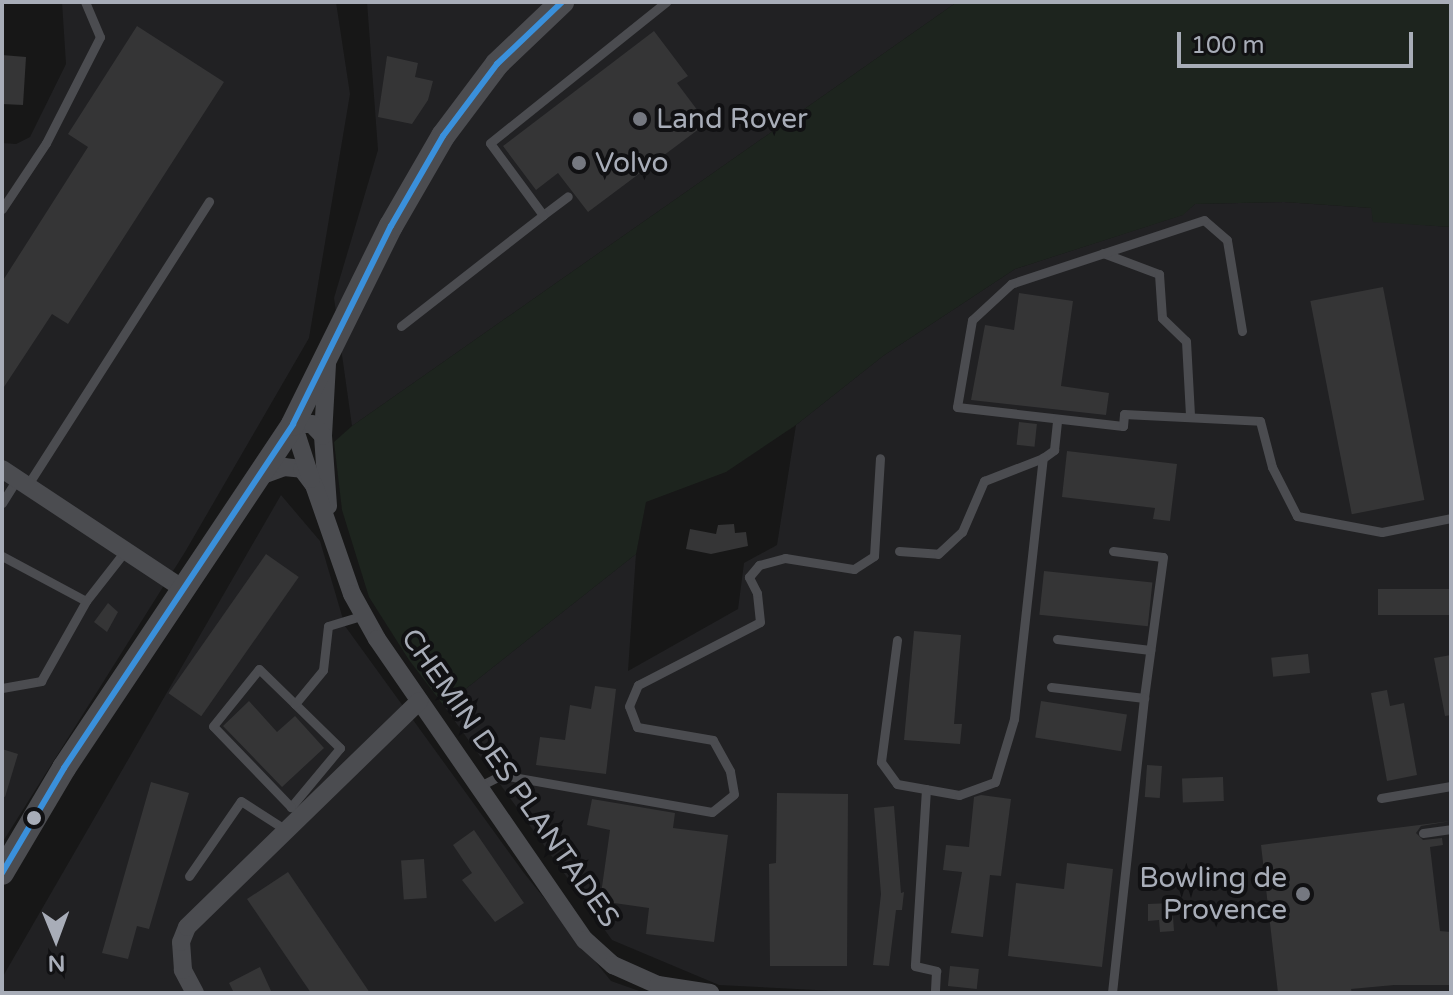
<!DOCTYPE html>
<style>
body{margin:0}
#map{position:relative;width:1453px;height:995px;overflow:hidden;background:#171717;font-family:"Varela Round",sans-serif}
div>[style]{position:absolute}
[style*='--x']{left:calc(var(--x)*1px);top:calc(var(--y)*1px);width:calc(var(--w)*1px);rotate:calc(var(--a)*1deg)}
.built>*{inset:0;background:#212123}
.green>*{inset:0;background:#1d241e}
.building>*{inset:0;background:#353536;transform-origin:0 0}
.service>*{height:9px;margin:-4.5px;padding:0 4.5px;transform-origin:4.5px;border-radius:4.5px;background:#4b4c50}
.minor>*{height:18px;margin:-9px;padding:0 9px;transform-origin:9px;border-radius:9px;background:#4b4c50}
.tertiary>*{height:24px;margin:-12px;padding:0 12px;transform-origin:12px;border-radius:12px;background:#4b4c50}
.bus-1>*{height:6px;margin:-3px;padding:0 3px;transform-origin:3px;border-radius:3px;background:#3a90db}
.dots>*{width:22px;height:22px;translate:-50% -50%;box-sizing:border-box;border:4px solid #111113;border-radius:50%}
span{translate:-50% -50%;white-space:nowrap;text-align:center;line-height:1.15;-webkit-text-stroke:8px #111113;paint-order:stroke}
.poi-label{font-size:28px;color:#a8adb8}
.left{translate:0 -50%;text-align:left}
.right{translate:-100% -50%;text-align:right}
.street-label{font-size:28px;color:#a8adb8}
.frame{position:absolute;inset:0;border:4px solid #a8adb8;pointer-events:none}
.north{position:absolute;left:16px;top:899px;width:80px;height:80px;-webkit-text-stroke:6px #111113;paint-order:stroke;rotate:179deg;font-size:22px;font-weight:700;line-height:32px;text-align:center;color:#a8adb8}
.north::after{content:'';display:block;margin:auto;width:28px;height:36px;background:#a8adb8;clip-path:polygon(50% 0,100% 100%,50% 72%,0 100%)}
.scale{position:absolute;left:1177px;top:32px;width:236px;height:36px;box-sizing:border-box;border:4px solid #a8adb8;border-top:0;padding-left:10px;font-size:24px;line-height:28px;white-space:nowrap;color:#a8adb8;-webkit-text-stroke:6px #111113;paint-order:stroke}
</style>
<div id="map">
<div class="built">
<div style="clip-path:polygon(62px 2px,336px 2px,350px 94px,309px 338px,185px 552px,2px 843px,2px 143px,16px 144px,30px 137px,66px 64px)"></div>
<div style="clip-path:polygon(367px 2px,957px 2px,352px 426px,334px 298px,378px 150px)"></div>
<div style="clip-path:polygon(1284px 202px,1372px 208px,1373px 221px,1451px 227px,1451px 993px,875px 993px,719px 985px,612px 940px,444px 706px,636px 554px,628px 671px,738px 609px,744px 563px,777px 545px,796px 425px,883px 356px,1015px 269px,1182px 215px,1195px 204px)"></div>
<div style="clip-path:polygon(281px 495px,320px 541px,345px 626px,524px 873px,611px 981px,645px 993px,2px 993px,2px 978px)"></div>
</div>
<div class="green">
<div style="clip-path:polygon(957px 2px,1451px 2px,1451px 227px,1373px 222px,1371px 208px,1284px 202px,1195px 204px,1183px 215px,1015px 269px,883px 356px,796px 425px,726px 472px,646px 502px,636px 554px,444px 706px,409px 660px,369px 597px,342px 510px,334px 442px,352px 426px)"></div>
</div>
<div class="building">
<div style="clip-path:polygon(137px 26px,224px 82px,68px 324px,52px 314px,2px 390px,2px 282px,88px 147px,68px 134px)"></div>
<div style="clip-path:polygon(654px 31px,688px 76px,677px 83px,707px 123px,588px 212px,558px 173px,536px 190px,503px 146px)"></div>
<div style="clip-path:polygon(2px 55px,26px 57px,23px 105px,2px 104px)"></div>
<div style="clip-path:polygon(387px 56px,418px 63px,415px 77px,433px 81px,428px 100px,412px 124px,378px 117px)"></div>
<div style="left:1383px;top:287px;width:217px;height:74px;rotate:79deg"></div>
<div style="clip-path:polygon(1019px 293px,1073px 301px,1061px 386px,1109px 393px,1106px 415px,971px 400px,985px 325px,1014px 330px)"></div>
<div style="left:1019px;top:422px;width:18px;height:23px;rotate:6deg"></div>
<div style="clip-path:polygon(1067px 451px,1177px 464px,1170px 521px,1153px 519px,1155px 508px,1062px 497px)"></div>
<div style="clip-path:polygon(734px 524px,735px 533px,746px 532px,748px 546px,711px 554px,686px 549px,690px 529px,716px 534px,718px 525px)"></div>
<div style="left:266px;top:554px;width:40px;height:170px;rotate:35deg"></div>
<div style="left:1044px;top:571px;width:109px;height:44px;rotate:6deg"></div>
<div style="left:1451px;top:589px;width:26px;height:73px;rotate:90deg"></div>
<div style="clip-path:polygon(108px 603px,118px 612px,107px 632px,94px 622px)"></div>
<div style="clip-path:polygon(914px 631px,961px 635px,954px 724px,962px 724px,960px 744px,904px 740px)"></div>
<div style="left:1308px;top:654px;width:19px;height:37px;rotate:84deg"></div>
<div style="clip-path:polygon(1451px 655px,1451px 715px,1445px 716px,1434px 658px)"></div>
<div style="clip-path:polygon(595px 686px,616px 689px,606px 774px,536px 765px,540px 737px,565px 740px,570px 705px,591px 709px)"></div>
<div style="clip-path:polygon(1387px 690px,1390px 706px,1404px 703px,1417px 775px,1387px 781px,1371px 693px)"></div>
<div style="clip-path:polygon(249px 701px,277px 732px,295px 716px,324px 748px,282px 787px,223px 726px)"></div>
<div style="left:1041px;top:701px;width:87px;height:37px;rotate:9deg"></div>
<div style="clip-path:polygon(2px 749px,18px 754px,5px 797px,2px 796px)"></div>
<div style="left:1147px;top:765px;width:15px;height:32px;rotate:4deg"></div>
<div style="left:1223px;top:777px;width:24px;height:41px;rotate:88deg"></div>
<div style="clip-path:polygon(151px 782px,189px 793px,149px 929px,137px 926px,128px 959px,102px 953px)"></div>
<div style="clip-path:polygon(777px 793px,848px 794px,847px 966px,770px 966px,769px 864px,776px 863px)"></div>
<div style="clip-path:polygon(981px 795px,1011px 799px,1001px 876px,990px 875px,983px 937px,951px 933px,962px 872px,943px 870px,946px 845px,969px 847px,974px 797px)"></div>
<div style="clip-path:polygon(592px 799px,675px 813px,673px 828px,728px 835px,714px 942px,646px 934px,649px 908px,600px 901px,610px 830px,587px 825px)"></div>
<div style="clip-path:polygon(894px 806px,901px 893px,904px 892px,902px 910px,896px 910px,889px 966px,873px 965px,881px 894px,874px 808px)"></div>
<div style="clip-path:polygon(1451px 821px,1421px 826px,1416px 833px,1423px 840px,1451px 837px,1442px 838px,1443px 845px,1430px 847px,1440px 931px,1451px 932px,1451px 985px,1394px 985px,1351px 989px,1352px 993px,1278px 993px,1261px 845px)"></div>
<div style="clip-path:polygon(474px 830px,524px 903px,495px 922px,462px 880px,472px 873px,453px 845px)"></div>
<div style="left:424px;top:859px;width:39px;height:23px;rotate:86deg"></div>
<div style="clip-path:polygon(1067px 863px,1113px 869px,1102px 967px,1008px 956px,1016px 883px,1064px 889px)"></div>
<div style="clip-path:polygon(288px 872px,370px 993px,311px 993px,247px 899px)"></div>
<div style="clip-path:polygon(1172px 903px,1174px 931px,1160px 932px,1159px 920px,1148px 921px,1148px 904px)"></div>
<div style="left:950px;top:966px;width:29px;height:20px;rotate:6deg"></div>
<div style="clip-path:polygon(260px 967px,272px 993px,234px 993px,229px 983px)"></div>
</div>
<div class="service">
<div style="--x:2;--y:209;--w:79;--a:-56.3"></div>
<div style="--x:46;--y:143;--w:119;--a:-63"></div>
<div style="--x:100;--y:37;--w:38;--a:-113"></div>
<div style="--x:543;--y:215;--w:31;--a:-37"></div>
<div style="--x:1103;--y:253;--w:60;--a:20.6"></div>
<div style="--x:1159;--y:274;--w:44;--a:86.1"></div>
<div style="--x:1162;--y:318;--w:33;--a:44"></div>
<div style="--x:1186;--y:341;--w:75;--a:86.9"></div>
<div style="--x:401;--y:326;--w:180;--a:-38"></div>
<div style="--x:543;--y:215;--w:89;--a:-126.4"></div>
<div style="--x:490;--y:143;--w:226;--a:-38.7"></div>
<div style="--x:1242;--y:331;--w:92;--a:-99.4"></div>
<div style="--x:1227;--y:240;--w:30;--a:-139"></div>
<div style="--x:1204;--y:220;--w:203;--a:161.7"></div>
<div style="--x:1011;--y:284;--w:53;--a:137.3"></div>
<div style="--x:972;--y:320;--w:88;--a:99.8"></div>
<div style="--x:957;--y:407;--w:167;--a:6.5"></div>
<div style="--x:1123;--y:426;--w:12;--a:-85"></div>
<div style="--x:1124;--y:414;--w:136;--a:2.9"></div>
<div style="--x:1260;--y:421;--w:48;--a:75.4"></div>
<div style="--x:1272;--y:467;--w:55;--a:63"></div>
<div style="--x:1297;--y:516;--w:86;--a:10.7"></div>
<div style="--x:1382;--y:532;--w:70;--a:-11.5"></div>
<div style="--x:27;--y:486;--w:338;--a:-57.4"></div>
<div style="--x:2;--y:503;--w:28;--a:-58"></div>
<div style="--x:899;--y:551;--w:39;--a:4"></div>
<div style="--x:938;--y:554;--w:33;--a:-43"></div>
<div style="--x:962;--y:532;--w:56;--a:-66.7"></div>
<div style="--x:984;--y:481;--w:63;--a:-21.3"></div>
<div style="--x:1043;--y:458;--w:14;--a:-36"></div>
<div style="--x:1054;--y:450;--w:31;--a:-84"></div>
<div style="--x:1113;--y:551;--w:50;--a:6.8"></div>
<div style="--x:1163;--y:557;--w:142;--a:97.7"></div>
<div style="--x:2;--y:556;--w:95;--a:28.2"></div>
<div style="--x:86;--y:601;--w:63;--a:-52"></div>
<div style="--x:1057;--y:639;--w:94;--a:6.7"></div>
<div style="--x:897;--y:640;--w:123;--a:97.5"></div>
<div style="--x:881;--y:762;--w:27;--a:54"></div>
<div style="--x:897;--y:784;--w:63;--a:10.1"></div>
<div style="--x:959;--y:795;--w:38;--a:-20"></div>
<div style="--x:995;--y:782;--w:66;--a:-73.2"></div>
<div style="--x:1014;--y:719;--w:263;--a:-83.7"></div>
<div style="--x:1051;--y:687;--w:94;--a:6.7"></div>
<div style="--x:1144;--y:698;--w:297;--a:96.2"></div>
<div style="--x:2;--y:688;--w:40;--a:-10"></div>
<div style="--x:41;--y:681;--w:92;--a:-60.6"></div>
<div style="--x:295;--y:704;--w:63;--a:44.4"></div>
<div style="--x:340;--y:748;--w:77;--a:129.7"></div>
<div style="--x:291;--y:807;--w:112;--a:-133.9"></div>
<div style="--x:213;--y:726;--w:73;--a:-51.1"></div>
<div style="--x:259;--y:669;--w:50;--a:44.2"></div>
<div style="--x:295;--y:704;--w:44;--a:-50.5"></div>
<div style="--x:323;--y:670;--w:44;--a:-83.5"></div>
<div style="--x:328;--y:626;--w:37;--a:-17"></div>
<div style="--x:478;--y:787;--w:27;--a:-27"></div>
<div style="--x:502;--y:775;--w:213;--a:10"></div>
<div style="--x:712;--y:812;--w:28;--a:-39"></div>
<div style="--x:734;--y:794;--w:23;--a:-100"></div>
<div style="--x:730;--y:771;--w:35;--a:-119"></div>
<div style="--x:713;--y:740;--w:77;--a:-170.3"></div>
<div style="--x:637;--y:727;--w:22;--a:-111"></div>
<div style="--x:629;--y:706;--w:23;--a:-67"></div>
<div style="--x:638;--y:685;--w:137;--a:-27.3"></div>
<div style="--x:760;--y:622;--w:29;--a:-96"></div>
<div style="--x:757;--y:593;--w:18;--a:-117"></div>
<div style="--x:749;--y:577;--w:16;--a:-50"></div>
<div style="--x:759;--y:565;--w:27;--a:-15"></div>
<div style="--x:785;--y:558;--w:70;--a:9.1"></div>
<div style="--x:854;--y:569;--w:24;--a:-33"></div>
<div style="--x:874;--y:556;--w:98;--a:-86.5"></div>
<div style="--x:926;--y:789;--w:177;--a:93.6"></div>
<div style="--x:915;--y:966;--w:22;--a:13"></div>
<div style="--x:936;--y:971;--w:22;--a:93"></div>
<div style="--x:1381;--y:798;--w:71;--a:-9.7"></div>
<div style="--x:1423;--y:833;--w:28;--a:-8"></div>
<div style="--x:189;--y:876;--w:91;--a:-55.3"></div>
<div style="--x:241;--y:801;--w:54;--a:32.8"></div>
</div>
<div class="minor">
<div style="--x:327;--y:364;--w:72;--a:93.2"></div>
<div style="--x:323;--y:436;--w:70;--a:85.9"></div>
<div style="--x:2;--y:469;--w:216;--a:33.5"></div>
<div style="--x:257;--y:477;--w:29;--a:-20"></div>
<div style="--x:284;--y:467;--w:18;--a:6"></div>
<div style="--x:302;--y:469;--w:20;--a:53"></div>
<div style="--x:314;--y:485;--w:115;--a:70.8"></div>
<div style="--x:352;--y:594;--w:51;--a:60.9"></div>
<div style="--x:377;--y:639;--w:366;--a:55.4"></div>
<div style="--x:585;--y:940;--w:38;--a:42"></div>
<div style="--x:613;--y:965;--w:49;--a:24"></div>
<div style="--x:658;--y:985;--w:53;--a:8.7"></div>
<div style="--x:311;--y:479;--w:58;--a:-108.1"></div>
<div style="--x:293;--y:424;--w:19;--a:0"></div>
<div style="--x:312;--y:424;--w:16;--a:47"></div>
<div style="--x:195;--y:993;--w:26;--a:-118"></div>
<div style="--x:183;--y:970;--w:28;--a:-94"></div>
<div style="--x:181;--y:942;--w:16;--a:-68"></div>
<div style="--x:187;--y:927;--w:324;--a:-44.2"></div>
</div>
<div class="tertiary">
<div style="--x:2;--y:873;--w:122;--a:-59.4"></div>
<div style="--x:64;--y:768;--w:413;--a:-56.3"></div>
<div style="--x:293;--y:424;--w:221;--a:-63.7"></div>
<div style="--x:391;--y:226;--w:104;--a:-60"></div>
<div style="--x:443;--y:136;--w:90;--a:-53.1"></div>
<div style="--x:497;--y:64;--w:90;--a:-43.6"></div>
</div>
<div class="bus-1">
<div style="--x:2;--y:873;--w:122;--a:-59.4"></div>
<div style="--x:64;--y:768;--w:413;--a:-56.3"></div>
<div style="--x:293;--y:424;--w:221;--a:-63.7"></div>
<div style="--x:391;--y:226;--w:104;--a:-60"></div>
<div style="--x:443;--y:136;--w:90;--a:-53.1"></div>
<div style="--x:497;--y:64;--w:90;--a:-43.6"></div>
</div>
<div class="dots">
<div style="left:640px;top:119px;background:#757880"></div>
<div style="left:579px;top:163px;background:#757880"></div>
<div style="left:34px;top:818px;background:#a8adb8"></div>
<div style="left:1303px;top:894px;background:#757880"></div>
</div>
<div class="poi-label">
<span class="left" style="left:656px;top:119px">Land Rover</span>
<span class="left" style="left:595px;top:163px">Volvo</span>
<span class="right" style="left:1287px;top:894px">Bowling de<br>Provence</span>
</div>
<div class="street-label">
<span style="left:510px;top:778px;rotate:55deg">CHEMIN DES PLANTADES</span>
</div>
<div class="frame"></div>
<div class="north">N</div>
<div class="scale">100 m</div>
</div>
